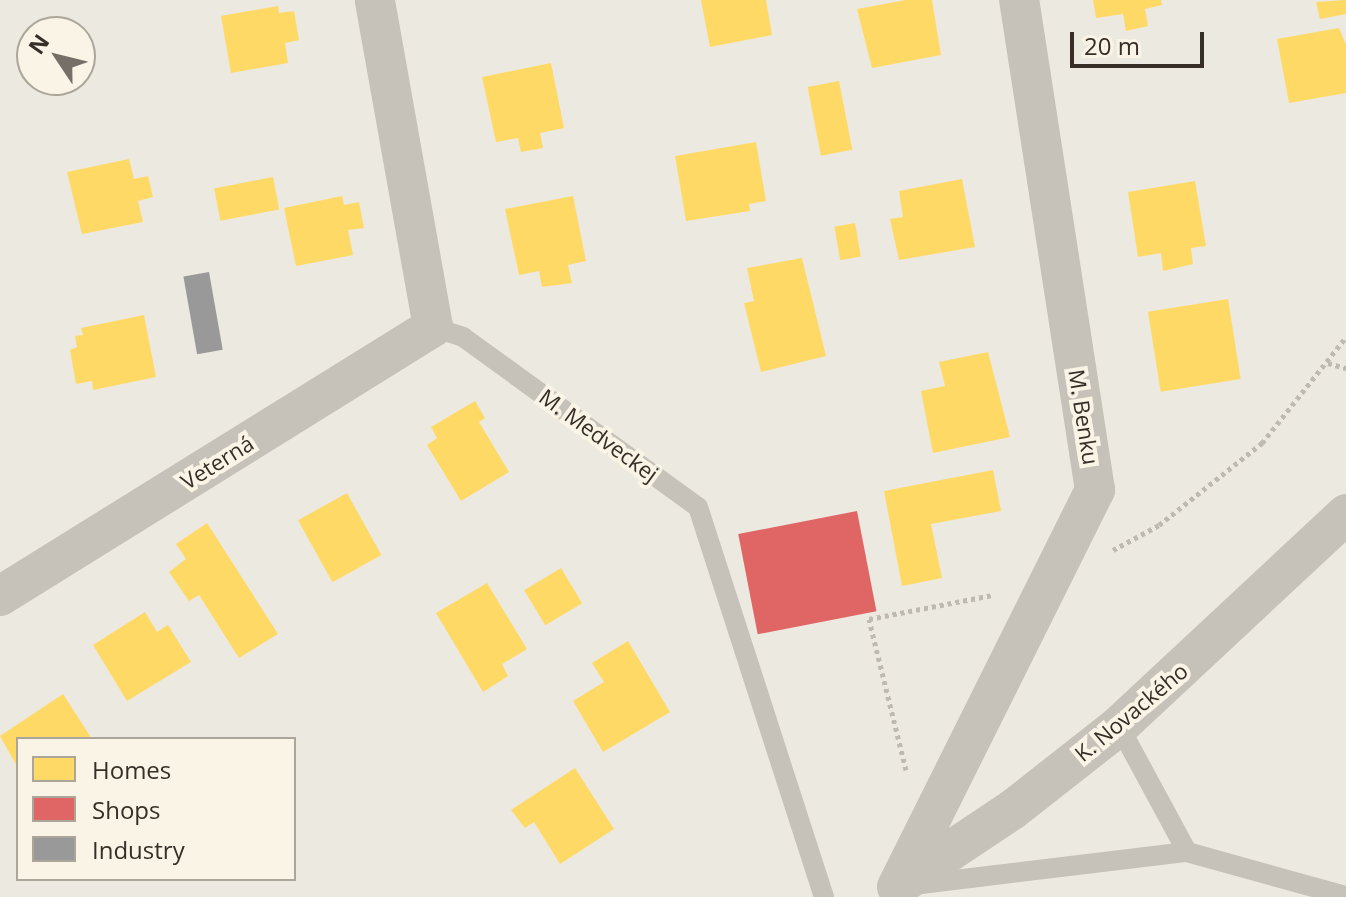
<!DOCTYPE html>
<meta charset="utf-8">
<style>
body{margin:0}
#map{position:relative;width:1346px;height:897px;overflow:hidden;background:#ece9e0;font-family:"Open Sans",sans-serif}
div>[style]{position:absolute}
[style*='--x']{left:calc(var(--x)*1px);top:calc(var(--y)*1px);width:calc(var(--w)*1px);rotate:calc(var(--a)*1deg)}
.homes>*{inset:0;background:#ffd966;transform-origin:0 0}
.shops>*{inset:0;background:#e06666;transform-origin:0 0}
.industry>*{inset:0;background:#999;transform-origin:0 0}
.path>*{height:5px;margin-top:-2.5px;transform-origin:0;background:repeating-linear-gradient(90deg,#bfb9b1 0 4px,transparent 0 8px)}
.lane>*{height:20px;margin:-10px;padding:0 10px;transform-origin:10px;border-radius:10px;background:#c6c1b9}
.street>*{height:40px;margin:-20px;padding:0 20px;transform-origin:20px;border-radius:20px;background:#c6c1b9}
span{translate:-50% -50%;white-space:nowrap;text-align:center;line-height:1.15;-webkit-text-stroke:8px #faf4e7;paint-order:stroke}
.street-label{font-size:22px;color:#372e27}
.legend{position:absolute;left:16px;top:737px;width:280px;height:144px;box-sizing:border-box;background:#faf4e7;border:2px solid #aca59a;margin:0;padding:10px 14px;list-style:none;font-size:24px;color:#372e27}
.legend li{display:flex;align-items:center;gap:16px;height:40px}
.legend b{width:40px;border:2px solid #aca59a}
.north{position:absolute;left:16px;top:16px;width:80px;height:80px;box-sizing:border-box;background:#faf4e7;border:2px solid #aca59a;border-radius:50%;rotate:305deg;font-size:22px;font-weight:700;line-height:32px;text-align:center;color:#372e27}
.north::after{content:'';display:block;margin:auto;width:28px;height:36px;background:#766f68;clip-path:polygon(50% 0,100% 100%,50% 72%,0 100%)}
.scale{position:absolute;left:1070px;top:32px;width:134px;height:36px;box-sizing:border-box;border:4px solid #372e27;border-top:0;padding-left:10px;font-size:24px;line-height:28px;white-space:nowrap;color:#372e27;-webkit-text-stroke:6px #faf4e7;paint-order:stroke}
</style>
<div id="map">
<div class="homes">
<div style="clip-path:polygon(701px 0,766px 0,772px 35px,710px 47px)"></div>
<div style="clip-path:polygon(906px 0,932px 0,941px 55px,872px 68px,857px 9px)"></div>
<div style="clip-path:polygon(1093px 0,1161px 0,1162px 5px,1145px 9px,1148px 26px,1126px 31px,1123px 14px,1096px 18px)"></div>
<div style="clip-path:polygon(1346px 0,1346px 14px,1320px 19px,1316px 2px)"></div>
<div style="clip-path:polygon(278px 6px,279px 13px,294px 11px,299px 40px,285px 43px,288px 63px,231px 73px,221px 16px)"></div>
<div style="clip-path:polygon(1339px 28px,1346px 45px,1346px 93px,1289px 103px,1277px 39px)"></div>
<div style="clip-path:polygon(551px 63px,564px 128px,540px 133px,543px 148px,521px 152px,518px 138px,496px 142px,482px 77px)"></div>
<div style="left:839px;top:81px;width:70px;height:32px;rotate:79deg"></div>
<div style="clip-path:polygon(756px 142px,766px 201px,749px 204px,750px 211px,686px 221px,675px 156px)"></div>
<div style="clip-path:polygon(129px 159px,134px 179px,148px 176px,153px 197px,138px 201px,143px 222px,82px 234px,67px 172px)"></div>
<div style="left:273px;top:177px;width:33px;height:60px;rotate:79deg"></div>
<div style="clip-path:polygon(962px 179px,975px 247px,899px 260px,890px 219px,903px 217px,899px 191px)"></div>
<div style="clip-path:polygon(1195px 181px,1206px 246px,1191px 248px,1193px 264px,1163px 271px,1161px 253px,1138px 257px,1128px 192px)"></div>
<div style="clip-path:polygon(342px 196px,344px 205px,359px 202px,364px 228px,348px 230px,353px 255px,296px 266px,284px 208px)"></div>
<div style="clip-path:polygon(573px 196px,586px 261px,568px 265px,572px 283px,542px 287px,539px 271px,519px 275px,505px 209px)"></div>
<div style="left:855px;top:223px;width:34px;height:21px;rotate:80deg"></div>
<div style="clip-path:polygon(802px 258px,826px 356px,761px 372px,744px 303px,754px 301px,747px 268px)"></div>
<div style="left:1228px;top:299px;width:81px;height:81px;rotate:81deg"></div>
<div style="clip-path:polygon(144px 315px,156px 377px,93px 390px,92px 381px,76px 384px,70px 350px,77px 347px,75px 336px,83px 335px,81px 328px)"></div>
<div style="clip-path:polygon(988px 352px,1010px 437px,933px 453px,921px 391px,945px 386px,939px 362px)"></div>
<div style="clip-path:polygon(475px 401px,485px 418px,479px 422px,509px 472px,461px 501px,427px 445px,437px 438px,431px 427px)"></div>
<div style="clip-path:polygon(993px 470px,1001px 511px,931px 524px,942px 578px,902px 586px,884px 491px)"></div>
<div style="left:347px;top:493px;width:71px;height:56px;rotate:61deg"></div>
<div style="clip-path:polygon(207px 523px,278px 634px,239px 658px,199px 595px,189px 601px,169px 572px,186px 559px,176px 544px)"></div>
<div style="left:561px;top:568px;width:41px;height:43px;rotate:59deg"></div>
<div style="clip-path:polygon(487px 583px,527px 649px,502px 664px,508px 676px,483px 692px,436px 613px)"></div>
<div style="clip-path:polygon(145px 612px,157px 632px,168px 625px,191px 662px,127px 701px,93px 645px)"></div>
<div style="clip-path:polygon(628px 641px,670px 712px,603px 752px,573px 701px,604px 682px,592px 663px)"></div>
<div style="clip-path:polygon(63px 694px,92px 739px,18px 739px,18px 768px,0 736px)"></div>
<div style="clip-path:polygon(575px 768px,614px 829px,560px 864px,534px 822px,525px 828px,511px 810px)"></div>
</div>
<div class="shops">
<div style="left:857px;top:511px;width:102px;height:121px;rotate:79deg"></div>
</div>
<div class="industry">
<div style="left:209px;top:272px;width:79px;height:26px;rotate:80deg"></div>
</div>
<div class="path">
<div style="--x:1328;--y:363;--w:19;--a:16"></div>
<div style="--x:1113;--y:550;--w:52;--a:-28.5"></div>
<div style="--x:1159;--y:525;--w:132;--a:-38.5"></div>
<div style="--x:1262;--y:443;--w:135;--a:-51.6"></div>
<div style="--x:906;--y:770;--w:155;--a:-103.8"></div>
<div style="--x:869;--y:619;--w:126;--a:-11"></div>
</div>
<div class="lane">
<div style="--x:433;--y:327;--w:32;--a:18"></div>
<div style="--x:463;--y:337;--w:290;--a:35.9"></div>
<div style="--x:698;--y:507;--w:410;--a:72.1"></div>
<div style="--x:1119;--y:726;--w:143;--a:61.6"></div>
<div style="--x:1187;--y:852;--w:165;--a:15.5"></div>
<div style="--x:913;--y:885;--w:276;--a:-6.9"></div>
</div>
<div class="street">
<div style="--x:0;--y:596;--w:510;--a:-31.85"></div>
<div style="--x:433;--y:327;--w:332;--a:-100.1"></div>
<div style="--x:898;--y:886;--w:137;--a:-33.7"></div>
<div style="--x:1012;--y:810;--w:136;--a:-38.1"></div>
<div style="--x:1119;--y:726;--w:311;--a:-43"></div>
<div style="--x:897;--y:887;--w:444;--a:-63.5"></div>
<div style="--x:1095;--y:490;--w:496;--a:-98.8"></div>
</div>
<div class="street-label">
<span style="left:1084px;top:417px;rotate:81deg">M. Benku</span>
<span style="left:599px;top:435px;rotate:36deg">M. Medveckej</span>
<span style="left:217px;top:462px;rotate:-32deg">Veterná</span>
<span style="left:1131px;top:712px;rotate:-40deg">K. Novackého</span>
</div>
<ul class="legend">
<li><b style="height:22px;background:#ffd966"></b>Homes</li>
<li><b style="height:22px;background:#e06666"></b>Shops</li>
<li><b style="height:22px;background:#999"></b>Industry</li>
</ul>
<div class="north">N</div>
<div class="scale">20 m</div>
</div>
